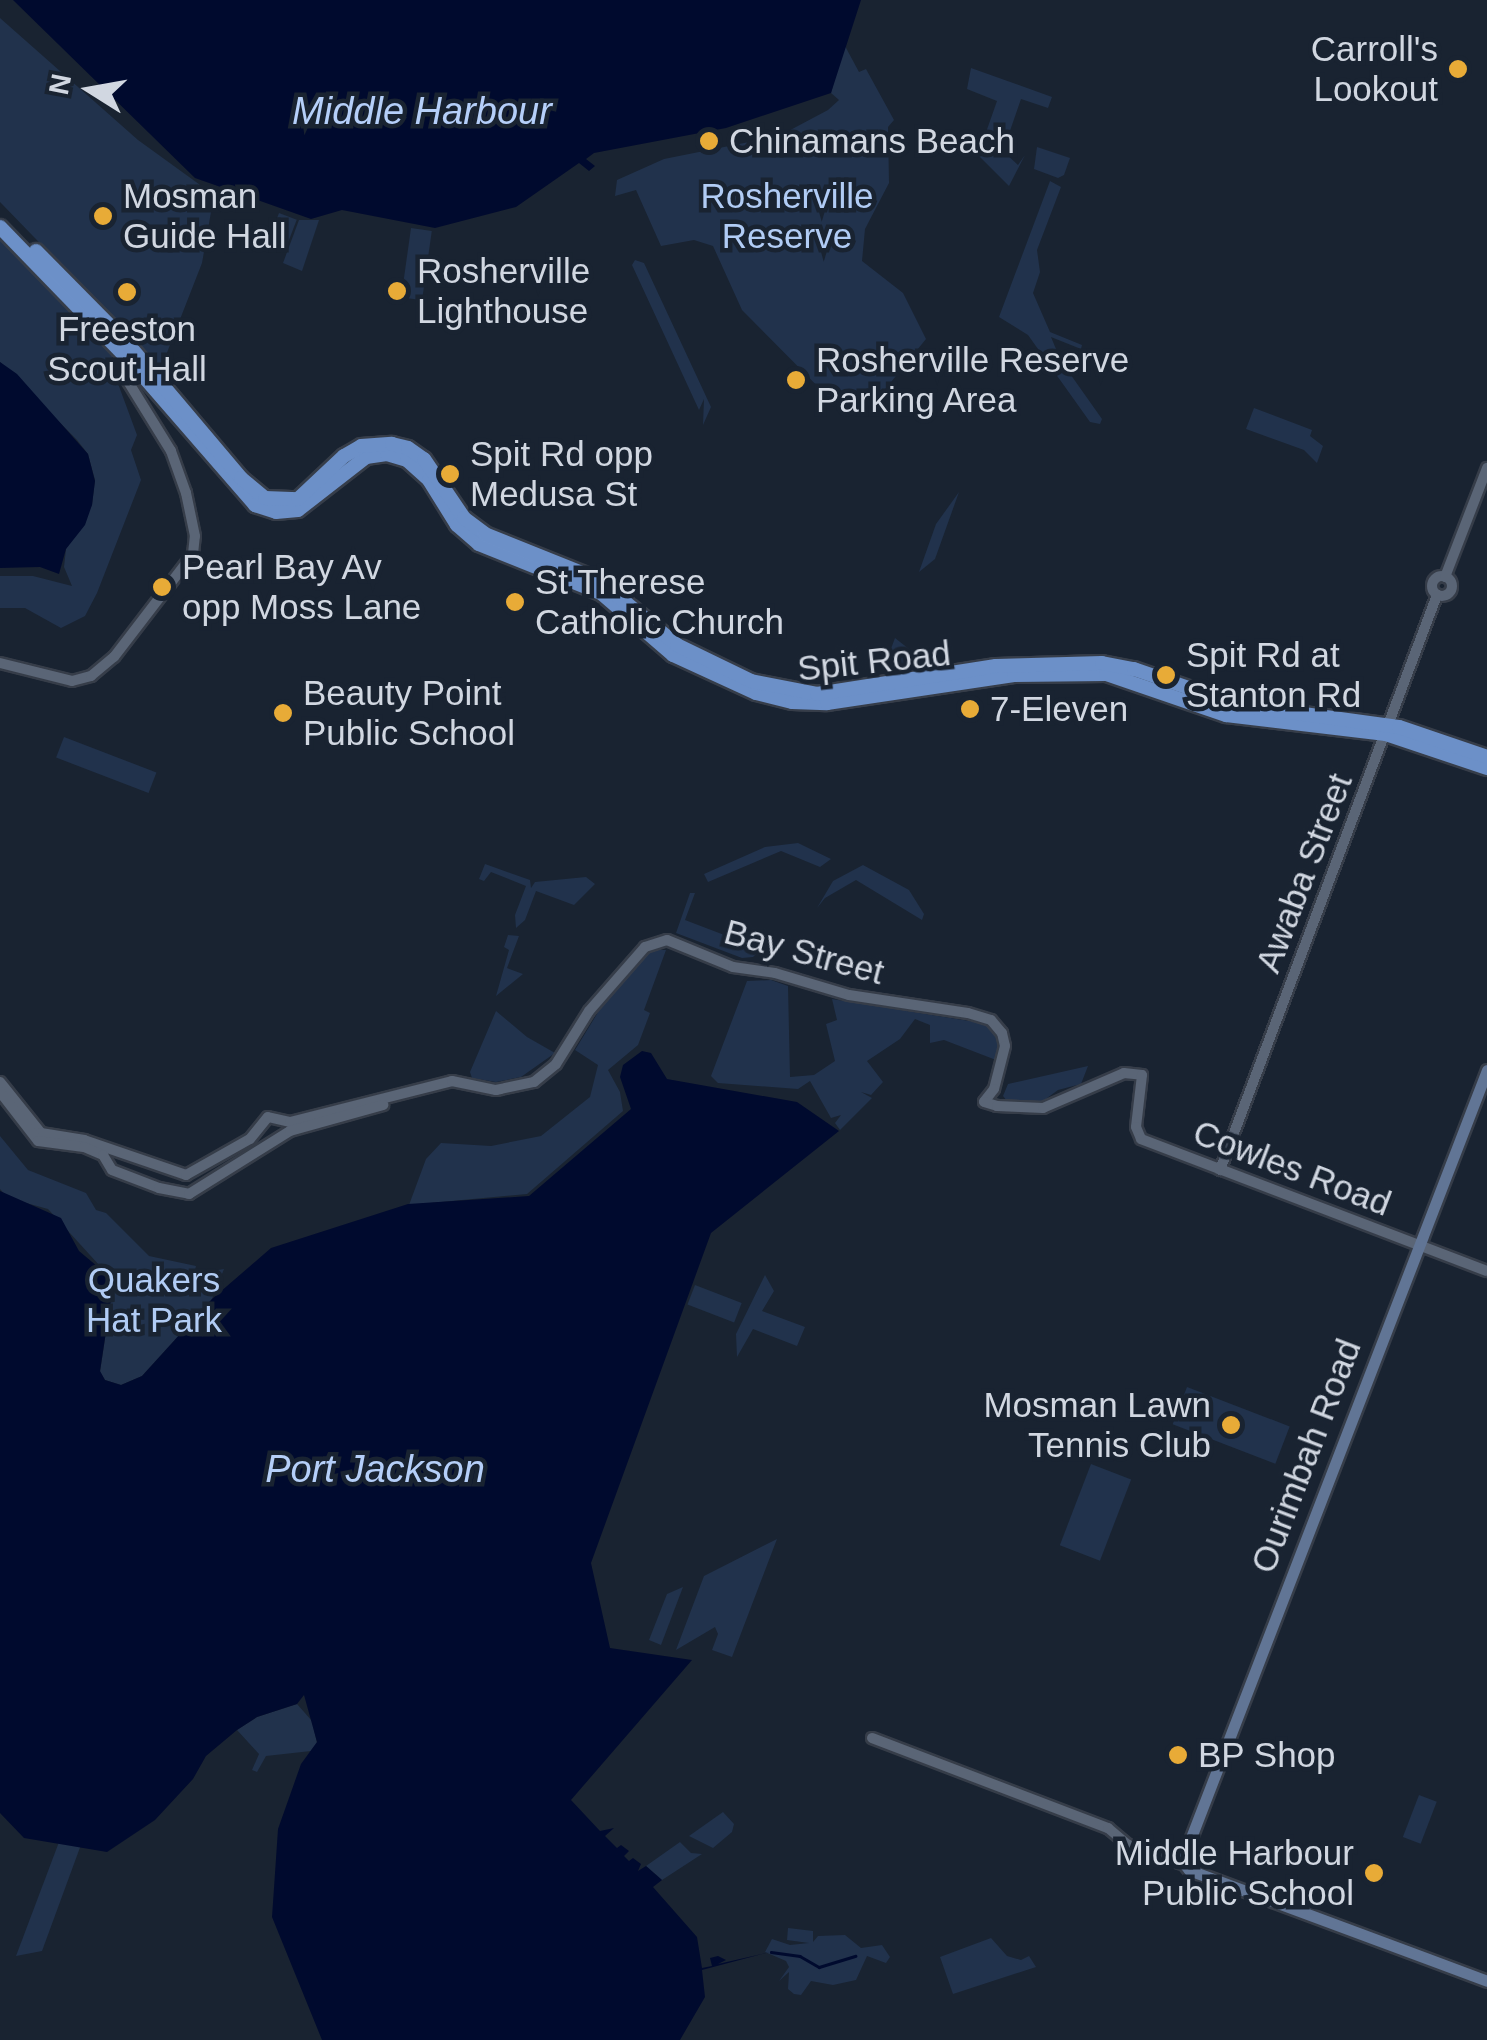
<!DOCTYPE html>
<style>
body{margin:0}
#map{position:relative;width:1487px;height:2040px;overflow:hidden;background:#192331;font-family:Helvetica,sans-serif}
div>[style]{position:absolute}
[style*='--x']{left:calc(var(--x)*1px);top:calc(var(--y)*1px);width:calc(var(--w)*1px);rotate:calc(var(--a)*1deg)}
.green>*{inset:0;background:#21324c;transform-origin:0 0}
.water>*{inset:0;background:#000a2e}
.stream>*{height:2.5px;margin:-1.25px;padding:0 1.25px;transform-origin:1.25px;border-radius:1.25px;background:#000a2e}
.roads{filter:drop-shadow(2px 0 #363d49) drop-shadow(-2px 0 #363d49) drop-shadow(0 2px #363d49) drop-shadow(0 -2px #363d49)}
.tertiary>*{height:10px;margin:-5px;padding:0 5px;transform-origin:5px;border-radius:5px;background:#5a6576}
.tertiary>.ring{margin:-5px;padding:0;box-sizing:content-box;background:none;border:10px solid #5a6576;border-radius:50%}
.secondary>*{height:11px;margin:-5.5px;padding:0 5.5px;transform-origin:5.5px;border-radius:5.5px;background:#617595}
.trunk>*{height:14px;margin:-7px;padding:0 7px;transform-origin:7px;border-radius:7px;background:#6c90c8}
.dots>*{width:28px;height:28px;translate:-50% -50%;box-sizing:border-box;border:5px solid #192331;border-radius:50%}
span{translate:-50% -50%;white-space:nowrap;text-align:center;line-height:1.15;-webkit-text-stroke:9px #192331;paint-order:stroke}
.poi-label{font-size:35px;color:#d1d7e1}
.right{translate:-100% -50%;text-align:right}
.left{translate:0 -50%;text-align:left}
.park-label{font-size:35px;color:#b1ccf5}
.street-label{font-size:35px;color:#d1d7e1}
.water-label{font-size:38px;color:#b5cff9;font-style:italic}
.north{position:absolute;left:40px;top:40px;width:100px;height:100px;-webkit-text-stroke:8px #192331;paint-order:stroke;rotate:281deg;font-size:28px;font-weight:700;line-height:40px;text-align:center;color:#d1d7e1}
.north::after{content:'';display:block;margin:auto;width:35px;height:45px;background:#d1d7e1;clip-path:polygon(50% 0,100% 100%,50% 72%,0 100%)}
</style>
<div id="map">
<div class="green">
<div style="clip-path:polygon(0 18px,138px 140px,214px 195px,202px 263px,161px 368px,0 202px)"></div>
<div style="clip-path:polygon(846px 38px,845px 46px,859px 72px,866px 69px,894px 120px,888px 127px,889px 183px,865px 229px,862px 261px,903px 293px,926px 339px,874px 403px,847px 416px,742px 310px,713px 246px,694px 240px,661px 246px,636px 190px,615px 196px,617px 180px,664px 159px,779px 136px,828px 110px,839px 100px,831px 93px)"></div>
<div style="clip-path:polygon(971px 68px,1052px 97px,1048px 108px,1021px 99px,1003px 151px,1018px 165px,1025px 155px,1009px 186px,978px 155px,997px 101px,967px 89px)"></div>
<div style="clip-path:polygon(1037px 147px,1070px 158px,1064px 175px,1058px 178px,1034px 169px)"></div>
<div style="clip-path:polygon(1050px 181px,1061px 187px,1037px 250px,1040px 272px,1033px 293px,1050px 332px,1082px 345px,1081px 349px,1051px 337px,1061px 361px,1102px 419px,1100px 424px,1090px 422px,1028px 335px,999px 317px)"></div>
<div style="left:279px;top:213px;width:19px;height:34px;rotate:21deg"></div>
<div style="clip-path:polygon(299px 220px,319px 220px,302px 271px,283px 263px)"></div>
<div style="left:411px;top:228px;width:21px;height:70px;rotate:8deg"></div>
<div style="clip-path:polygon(0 240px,112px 355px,113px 370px,137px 435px,131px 450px,141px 480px,97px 593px,85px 616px,61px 628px,25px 608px,0 608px,0 576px,33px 576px,72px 586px,64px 567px,66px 549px,92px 505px,95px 480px,88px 454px,77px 440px,0 362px)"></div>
<div style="clip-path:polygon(635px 260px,644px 263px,711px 407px,703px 425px,704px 399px,699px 410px,632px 265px)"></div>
<div style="clip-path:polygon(1254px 408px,1312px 430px,1310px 436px,1323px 446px,1317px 463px,1304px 450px,1246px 429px)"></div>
<div style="clip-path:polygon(959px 492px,935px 559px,919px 572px,936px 524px)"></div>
<div style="clip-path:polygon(895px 638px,928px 664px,927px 667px,915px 664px,883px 670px)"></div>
<div style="left:64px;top:737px;width:99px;height:22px;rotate:21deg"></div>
<div style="clip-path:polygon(798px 843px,831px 859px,820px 867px,781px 851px,708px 882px,704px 874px,765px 847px)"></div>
<div style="clip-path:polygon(485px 864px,530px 880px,531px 888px,535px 882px,586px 877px,595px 884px,574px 905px,536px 891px,525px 920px,516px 928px,515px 915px,526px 886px,491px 872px,484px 881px,479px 879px)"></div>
<div style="clip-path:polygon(863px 865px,909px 890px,924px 914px,922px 920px,856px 880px,825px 898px,817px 908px,833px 881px)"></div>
<div style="clip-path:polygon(690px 893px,695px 893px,685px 920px,761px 949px,753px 957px,742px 958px,676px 933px)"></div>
<div style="clip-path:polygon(508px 935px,519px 936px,507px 968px,523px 974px,496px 996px,509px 950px,504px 947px)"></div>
<div style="clip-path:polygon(651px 950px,666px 950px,644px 1010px,650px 1013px,638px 1045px,608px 1070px,620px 1092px,623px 1111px,527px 1194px,409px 1205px,426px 1159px,441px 1143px,491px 1146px,541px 1136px,590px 1097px,598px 1065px,575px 1050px,600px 1009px)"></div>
<div style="clip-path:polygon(771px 980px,788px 986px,790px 1077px,814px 1075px,835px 1061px,826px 1024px,837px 1020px,832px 999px,988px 1024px,998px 1041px,996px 1060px,944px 1040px,930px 1043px,930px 1025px,915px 1019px,900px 1039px,867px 1061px,883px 1082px,871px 1095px,861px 1092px,872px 1098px,840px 1130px,835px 1123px,841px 1115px,831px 1118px,810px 1081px,798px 1089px,718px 1083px,711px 1076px,747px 981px)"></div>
<div style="clip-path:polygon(496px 1011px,527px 1037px,555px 1053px,521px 1077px,496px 1082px,472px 1078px,470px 1072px)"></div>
<div style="clip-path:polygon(1088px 1066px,1081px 1084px,1058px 1090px,1043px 1101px,1007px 1101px,1003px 1096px,1008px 1084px)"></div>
<div style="clip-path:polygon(0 1136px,28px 1170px,86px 1193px,96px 1210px,106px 1213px,149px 1256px,196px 1266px,194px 1274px,224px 1269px,212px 1299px,142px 1376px,121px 1385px,105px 1380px,100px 1372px,111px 1299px,110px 1277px,48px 1209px,8px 1198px,0 1189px)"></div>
<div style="clip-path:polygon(765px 1275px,774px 1291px,762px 1311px,805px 1327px,797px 1346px,753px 1329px,737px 1357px,736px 1334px)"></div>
<div style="left:695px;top:1285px;width:50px;height:21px;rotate:21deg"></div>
<div style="left:1187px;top:1387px;width:110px;height:40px;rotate:21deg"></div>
<div style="left:1091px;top:1464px;width:43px;height:87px;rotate:21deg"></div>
<div style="clip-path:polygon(777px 1539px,732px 1657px,712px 1650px,718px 1634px,715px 1627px,676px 1650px,704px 1576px)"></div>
<div style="clip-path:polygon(683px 1587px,661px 1645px,649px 1640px,667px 1594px)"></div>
<div style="clip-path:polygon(297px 1704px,312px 1721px,317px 1743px,311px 1751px,266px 1756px,257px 1772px,252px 1770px,259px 1754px,237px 1730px,257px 1717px)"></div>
<div style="left:1419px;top:1795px;width:19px;height:45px;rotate:21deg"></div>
<div style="clip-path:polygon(723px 1812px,734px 1824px,732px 1832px,713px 1848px,689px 1836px)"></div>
<div style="clip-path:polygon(59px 1842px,82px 1842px,42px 1951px,16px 1956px)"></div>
<div style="clip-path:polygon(680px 1842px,691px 1853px,702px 1854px,662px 1880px,646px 1866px)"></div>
<div style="clip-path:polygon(788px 1928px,813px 1931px,813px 1942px,818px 1936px,845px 1935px,861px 1948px,882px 1945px,890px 1957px,886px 1963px,867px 1956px,856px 1980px,833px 1985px,811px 1981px,801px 1995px,794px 1994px,788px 1989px,789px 1972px,779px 1981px,789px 1967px,786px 1961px,765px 1952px,772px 1939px,790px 1945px,809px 1943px,787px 1940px)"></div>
<div style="clip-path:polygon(991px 1938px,1007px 1956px,1021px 1960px,1029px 1956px,1036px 1967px,953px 1994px,940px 1957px)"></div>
</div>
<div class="water">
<div style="clip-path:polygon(13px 0,861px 0,831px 93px,726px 128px,594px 153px,586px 159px,595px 166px,589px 171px,579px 163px,516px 207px,435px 228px,342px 210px,311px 219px,195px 178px)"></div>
<div style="clip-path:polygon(0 362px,17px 374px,88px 454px,95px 481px,92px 505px,85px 525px,66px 549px,59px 574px,40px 567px,0 568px)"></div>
<div style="clip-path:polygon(642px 1051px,651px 1053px,667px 1079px,797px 1102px,839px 1131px,711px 1233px,591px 1563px,610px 1648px,692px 1660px,571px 1800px,600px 1831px,614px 1828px,605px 1836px,617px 1848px,621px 1845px,629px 1851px,624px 1856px,629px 1861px,633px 1858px,641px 1864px,638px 1871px,646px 1866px,662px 1880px,653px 1887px,697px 1937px,702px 1968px,712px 1966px,710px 1958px,718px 1956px,726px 1960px,718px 1964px,770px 1952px,702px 1970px,705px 1997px,680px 2040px,322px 2040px,272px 1917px,278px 1829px,301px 1764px,317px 1742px,304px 1695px,297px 1704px,257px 1717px,237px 1730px,206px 1756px,193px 1779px,155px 1820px,107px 1852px,24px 1838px,0 1813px,0 1191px,61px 1218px,79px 1251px,110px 1277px,111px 1299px,100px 1371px,105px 1380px,121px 1385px,142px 1376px,212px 1299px,271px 1248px,408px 1204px,529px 1196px,631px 1109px,620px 1077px,623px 1065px)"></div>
</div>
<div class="stream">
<div style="--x:771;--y:1952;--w:29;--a:8"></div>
<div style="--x:800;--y:1956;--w:22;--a:30"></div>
<div style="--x:819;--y:1967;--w:38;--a:-17"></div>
</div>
<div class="roads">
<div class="tertiary">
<div class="ring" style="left:1432px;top:576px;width:10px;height:10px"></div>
<div style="--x:1445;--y:577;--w:117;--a:-68.9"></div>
<div style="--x:0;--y:663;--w:74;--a:14"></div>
<div style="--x:72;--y:681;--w:20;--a:-15"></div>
<div style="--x:91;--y:676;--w:30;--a:-40"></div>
<div style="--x:114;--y:657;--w:130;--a:-52.5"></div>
<div style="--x:193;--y:554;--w:18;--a:-84"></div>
<div style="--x:195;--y:536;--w:44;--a:-101.8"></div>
<div style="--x:186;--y:493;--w:45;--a:-109.7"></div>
<div style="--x:171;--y:451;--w:86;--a:-121.7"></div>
<div style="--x:126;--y:378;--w:17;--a:-77"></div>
<div style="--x:0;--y:1082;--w:65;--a:51.2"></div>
<div style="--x:41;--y:1133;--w:44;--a:9.2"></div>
<div style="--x:84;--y:1140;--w:108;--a:18.9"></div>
<div style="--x:186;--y:1175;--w:73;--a:-29.4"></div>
<div style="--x:250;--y:1139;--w:28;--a:-51"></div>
<div style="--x:268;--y:1117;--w:23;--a:13"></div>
<div style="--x:290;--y:1122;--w:167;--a:-14.2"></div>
<div style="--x:452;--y:1081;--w:45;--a:11.6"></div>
<div style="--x:496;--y:1090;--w:39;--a:-12"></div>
<div style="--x:534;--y:1082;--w:28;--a:-39"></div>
<div style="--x:556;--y:1064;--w:62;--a:-58.1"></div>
<div style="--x:589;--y:1011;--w:85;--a:-48.8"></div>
<div style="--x:645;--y:947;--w:23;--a:-18"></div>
<div style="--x:667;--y:940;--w:71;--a:22.2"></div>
<div style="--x:733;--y:967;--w:42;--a:8.1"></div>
<div style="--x:775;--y:973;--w:77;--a:16.6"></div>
<div style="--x:849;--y:995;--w:120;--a:8.6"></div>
<div style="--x:968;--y:1013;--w:24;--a:17"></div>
<div style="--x:991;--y:1020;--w:17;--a:50"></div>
<div style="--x:1002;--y:1033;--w:13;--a:77"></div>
<div style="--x:1005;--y:1046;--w:44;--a:104.3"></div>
<div style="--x:994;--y:1089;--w:16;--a:128"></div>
<div style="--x:984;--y:1102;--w:14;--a:17"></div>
<div style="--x:997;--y:1106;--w:46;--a:2.5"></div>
<div style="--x:1043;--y:1108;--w:88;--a:-23.4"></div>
<div style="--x:1124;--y:1073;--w:18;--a:6"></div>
<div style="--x:1142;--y:1075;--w:52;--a:96.6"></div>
<div style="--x:1136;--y:1127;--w:13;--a:67"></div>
<div style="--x:1141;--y:1139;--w:370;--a:20.9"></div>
<div style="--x:0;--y:1092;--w:62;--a:52.2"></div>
<div style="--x:38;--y:1141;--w:46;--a:7.4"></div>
<div style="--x:84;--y:1147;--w:21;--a:23"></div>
<div style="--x:103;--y:1155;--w:17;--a:59"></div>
<div style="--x:112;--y:1170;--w:50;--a:21"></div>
<div style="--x:159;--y:1188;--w:31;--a:11"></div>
<div style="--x:189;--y:1194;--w:119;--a:-32"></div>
<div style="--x:290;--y:1131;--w:97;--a:-15.6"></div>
<div style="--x:1220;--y:1170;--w:615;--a:-69.32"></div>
<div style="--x:872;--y:1738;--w:253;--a:20.9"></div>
<div style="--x:1108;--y:1828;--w:26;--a:40"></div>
<div style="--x:1128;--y:1845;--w:57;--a:19.4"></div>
</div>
<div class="secondary">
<div style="--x:1487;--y:1070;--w:848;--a:111.09"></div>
<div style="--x:1182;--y:1861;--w:11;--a:52"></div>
<div style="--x:1189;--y:1870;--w:318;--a:20.4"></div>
</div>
<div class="trunk">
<div style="--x:0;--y:227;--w:187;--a:45.9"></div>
<div style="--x:130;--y:361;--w:191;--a:49"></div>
<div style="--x:255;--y:505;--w:22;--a:18"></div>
<div style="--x:276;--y:512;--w:22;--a:-5"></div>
<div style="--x:298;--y:510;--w:86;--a:-37.9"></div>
<div style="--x:366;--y:457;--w:21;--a:-8"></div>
<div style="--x:387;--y:454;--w:21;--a:17"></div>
<div style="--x:407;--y:460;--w:30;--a:42"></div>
<div style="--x:429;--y:480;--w:53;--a:58.1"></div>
<div style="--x:457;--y:525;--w:29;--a:41"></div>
<div style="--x:479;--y:544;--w:131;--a:21.9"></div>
<div style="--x:601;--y:593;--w:95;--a:40.7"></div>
<div style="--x:673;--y:655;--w:91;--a:24.6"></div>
<div style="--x:756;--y:693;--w:37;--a:14"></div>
<div style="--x:792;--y:702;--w:35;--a:2"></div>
<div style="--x:827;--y:703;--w:189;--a:-8.5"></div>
<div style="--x:1014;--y:675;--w:92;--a:-0.6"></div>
<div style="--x:1106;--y:674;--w:127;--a:18.9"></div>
<div style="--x:1226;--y:715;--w:161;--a:6.8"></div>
<div style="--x:1386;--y:734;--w:107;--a:18.6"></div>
<div style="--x:36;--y:251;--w:129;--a:45.3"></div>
<div style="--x:127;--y:343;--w:177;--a:49.8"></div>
<div style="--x:241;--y:478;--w:31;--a:40"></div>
<div style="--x:265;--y:498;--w:33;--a:2"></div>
<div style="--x:298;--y:499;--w:63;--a:-43.1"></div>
<div style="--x:344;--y:456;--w:20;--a:-30"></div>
<div style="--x:361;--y:446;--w:31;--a:-4"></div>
<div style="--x:392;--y:444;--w:16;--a:14"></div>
<div style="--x:408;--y:448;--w:19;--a:35"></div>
<div style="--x:424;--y:459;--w:71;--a:55.9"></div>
<div style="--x:464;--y:518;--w:26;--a:37"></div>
<div style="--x:485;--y:534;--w:121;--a:21.9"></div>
<div style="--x:597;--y:579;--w:104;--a:39.5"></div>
<div style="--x:677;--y:645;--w:82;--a:25.9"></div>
<div style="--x:751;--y:681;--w:67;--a:11.1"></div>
<div style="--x:817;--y:694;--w:181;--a:-8.9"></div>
<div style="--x:996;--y:666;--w:106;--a:-1.6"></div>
<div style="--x:1102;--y:663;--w:33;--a:11"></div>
<div style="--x:1134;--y:669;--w:110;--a:19.1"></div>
<div style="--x:1238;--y:705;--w:162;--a:7.8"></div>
<div style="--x:1399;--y:727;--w:93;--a:18.8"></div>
</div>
</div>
<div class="dots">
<div style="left:1458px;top:69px;background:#e8ab37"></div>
<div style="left:709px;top:141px;background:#e8ab37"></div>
<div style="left:103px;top:216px;background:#e8ab37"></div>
<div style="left:397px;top:291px;background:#e8ab37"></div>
<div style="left:127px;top:292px;background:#e8ab37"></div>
<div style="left:796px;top:380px;background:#e8ab37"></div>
<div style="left:450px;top:474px;background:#e8ab37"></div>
<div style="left:162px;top:587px;background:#e8ab37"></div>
<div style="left:515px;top:602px;background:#e8ab37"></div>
<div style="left:1166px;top:675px;background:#e8ab37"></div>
<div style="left:970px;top:709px;background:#e8ab37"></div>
<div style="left:283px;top:713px;background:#e8ab37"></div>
<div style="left:1231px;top:1425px;background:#e8ab37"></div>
<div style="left:1178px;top:1755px;background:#e8ab37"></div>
<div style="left:1374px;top:1873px;background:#e8ab37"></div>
</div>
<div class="poi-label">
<span class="right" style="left:1438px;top:69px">Carroll's<br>Lookout</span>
<span class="left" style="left:729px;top:141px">Chinamans Beach</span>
<span class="left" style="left:123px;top:216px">Mosman<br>Guide Hall</span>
<span class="left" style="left:417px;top:291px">Rosherville<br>Lighthouse</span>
<span style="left:127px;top:349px">Freeston<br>Scout Hall</span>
<span class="left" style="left:816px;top:380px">Rosherville Reserve<br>Parking Area</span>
<span class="left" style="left:470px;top:474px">Spit Rd opp<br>Medusa St</span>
<span class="left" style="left:182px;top:587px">Pearl Bay Av<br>opp Moss Lane</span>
<span class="left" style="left:535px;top:602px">St Therese<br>Catholic Church</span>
<span class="left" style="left:1186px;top:675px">Spit Rd at<br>Stanton Rd</span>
<span class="left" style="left:303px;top:713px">Beauty Point<br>Public School</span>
<span class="left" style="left:990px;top:709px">7-Eleven</span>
<span class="right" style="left:1211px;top:1425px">Mosman Lawn<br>Tennis Club</span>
<span class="left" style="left:1198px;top:1755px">BP Shop</span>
<span class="right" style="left:1354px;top:1873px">Middle Harbour<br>Public School</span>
</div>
<div class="park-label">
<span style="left:787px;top:216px">Rosherville<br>Reserve</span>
<span style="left:154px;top:1300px">Quakers<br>Hat Park</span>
</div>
<div class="street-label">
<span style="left:874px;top:661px;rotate:-6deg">Spit Road</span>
<span style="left:1304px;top:873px;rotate:-69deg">Awaba Street</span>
<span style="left:804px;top:952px;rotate:15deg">Bay Street</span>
<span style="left:1292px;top:1168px;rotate:21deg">Cowles Road</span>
<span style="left:1306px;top:1456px;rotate:-69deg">Ourimbah Road</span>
</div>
<div class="water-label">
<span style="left:422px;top:112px">Middle Harbour</span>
<span style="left:375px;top:1470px">Port Jackson</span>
</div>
<div class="north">N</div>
</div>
